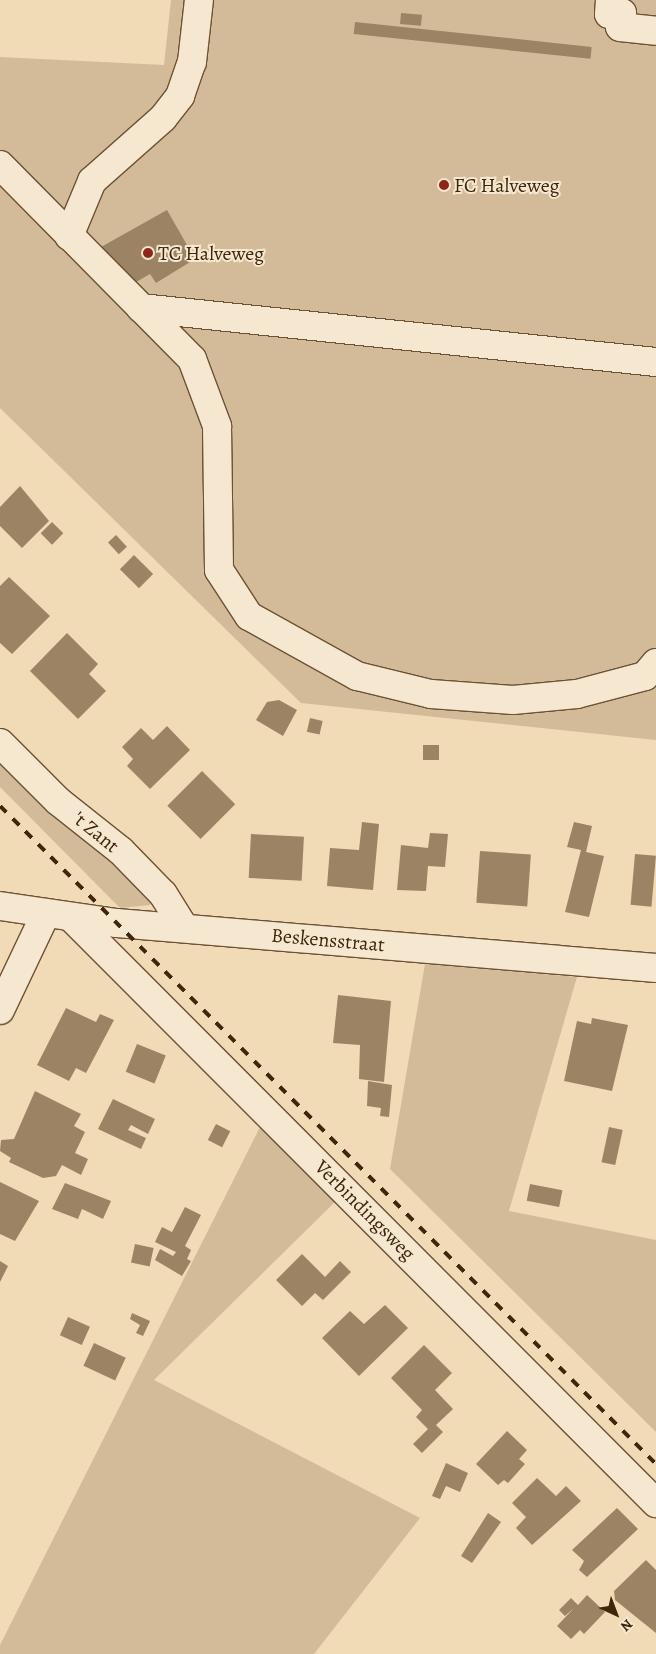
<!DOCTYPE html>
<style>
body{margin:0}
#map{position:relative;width:656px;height:1654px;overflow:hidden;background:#f1dab6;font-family:Alegreya,serif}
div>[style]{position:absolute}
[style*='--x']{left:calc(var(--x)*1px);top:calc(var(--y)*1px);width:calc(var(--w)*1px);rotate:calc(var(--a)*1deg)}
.green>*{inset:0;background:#d3bb99}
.building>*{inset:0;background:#9c8363;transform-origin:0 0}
.roads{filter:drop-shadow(1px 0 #6c5234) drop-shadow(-1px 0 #6c5234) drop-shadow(0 1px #6c5234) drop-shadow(0 -1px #6c5234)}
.minor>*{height:28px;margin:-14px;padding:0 14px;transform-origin:14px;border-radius:14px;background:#f6e7d0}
.rail>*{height:4px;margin-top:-2px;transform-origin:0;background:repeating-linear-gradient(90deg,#3f2509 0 9px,transparent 0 18px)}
.dots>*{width:14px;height:14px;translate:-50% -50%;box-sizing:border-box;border:2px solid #f6e7d0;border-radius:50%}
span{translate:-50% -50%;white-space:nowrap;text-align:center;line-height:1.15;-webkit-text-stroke:4px #f6e7d0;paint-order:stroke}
.poi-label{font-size:20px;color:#3f2509}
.left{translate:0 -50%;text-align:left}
.street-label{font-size:20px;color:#3f2509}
.north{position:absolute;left:591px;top:1589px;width:50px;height:50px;-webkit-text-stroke:4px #f6e7d0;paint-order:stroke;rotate:137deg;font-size:14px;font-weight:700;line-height:20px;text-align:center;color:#3f2509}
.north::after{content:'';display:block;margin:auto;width:18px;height:22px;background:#3f2509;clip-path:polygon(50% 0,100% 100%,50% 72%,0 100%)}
</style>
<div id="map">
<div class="green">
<div style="clip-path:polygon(171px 0,656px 0,656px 740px,301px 703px,0 408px,0 57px,164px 65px)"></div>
<div style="clip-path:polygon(0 756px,152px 900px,150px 905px,120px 908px,0 787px)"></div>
<div style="clip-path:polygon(425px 964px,577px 977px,509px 1211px,656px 1240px,656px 1432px,390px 1169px)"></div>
<div style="clip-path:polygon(260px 1127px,338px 1199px,154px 1380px,420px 1518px,314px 1654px,0 1654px,0 1645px)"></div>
</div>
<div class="building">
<div style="left:401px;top:13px;width:21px;height:11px;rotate:5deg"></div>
<div style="left:355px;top:22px;width:238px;height:12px;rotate:6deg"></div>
<div style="clip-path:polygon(167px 210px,195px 259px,156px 283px,150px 274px,131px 285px,101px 247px)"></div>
<div style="clip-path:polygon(20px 486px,49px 521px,22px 548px,0 526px,0 507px)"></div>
<div style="left:52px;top:522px;width:16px;height:16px;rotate:45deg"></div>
<div style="left:116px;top:535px;width:16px;height:11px;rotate:47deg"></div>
<div style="left:134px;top:555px;width:27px;height:20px;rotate:45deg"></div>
<div style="clip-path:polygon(9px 577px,50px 616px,12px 654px,0 643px,0 586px)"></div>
<div style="clip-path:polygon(67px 633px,98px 664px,89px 674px,106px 691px,78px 719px,30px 671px)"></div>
<div style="clip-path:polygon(279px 700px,297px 710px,283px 736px,256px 720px,267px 702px)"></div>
<div style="left:310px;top:718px;width:13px;height:14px;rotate:13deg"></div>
<div style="clip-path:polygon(167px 726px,190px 750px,150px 789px,127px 766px,133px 759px,122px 747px,141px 728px,153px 740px)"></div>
<div style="left:423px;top:745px;width:16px;height:15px"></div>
<div style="left:202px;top:771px;width:47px;height:49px;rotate:45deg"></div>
<div style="clip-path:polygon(362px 822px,379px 824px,373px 890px,327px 886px,330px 848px,359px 850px)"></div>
<div style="clip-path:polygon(574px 822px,592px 826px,586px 852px,604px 856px,589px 917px,565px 912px,581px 850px,567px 847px)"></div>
<div style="clip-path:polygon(430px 833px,448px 834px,445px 867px,428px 866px,426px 891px,397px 890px,401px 845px,428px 848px)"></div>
<div style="left:251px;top:834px;width:53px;height:44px;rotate:3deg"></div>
<div style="left:480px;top:851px;width:51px;height:52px;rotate:4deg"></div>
<div style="left:635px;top:854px;width:21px;height:51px;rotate:5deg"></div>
<div style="clip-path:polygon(338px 995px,391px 1001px,384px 1082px,359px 1079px,360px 1045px,333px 1043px)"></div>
<div style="clip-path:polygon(66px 1008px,96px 1022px,100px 1014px,114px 1020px,86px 1073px,76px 1068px,69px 1081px,37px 1065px)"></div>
<div style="clip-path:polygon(592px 1018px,628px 1025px,612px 1091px,564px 1081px,577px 1021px,591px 1024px)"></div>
<div style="left:137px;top:1044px;width:31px;height:30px;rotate:22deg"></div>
<div style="clip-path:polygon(368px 1081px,392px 1085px,389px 1117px,380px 1116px,381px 1108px,367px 1106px)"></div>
<div style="clip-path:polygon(35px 1091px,81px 1114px,74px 1126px,85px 1132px,75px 1153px,88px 1159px,81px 1175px,62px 1165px,56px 1176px,43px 1178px,9px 1162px,11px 1158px,0 1151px,1px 1140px,14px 1139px)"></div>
<div style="clip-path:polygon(113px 1099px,155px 1119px,148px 1134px,131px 1125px,128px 1130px,146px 1138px,141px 1149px,98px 1129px)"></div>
<div style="left:216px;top:1124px;width:16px;height:18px;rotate:27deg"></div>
<div style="left:609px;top:1127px;width:14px;height:36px;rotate:12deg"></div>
<div style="clip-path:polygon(0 1182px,39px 1201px,15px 1241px,0 1234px)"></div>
<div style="clip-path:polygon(65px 1183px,111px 1201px,103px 1219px,82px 1209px,78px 1219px,52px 1209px)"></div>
<div style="left:530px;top:1184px;width:33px;height:17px;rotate:11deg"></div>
<div style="clip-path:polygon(185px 1207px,201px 1215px,185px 1246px,191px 1250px,187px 1259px,191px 1261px,182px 1276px,155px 1260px,160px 1249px,173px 1256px,176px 1252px,155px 1242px,162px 1227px,172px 1232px)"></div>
<div style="left:135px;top:1244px;width:19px;height:19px;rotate:12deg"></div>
<div style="clip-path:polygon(302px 1254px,325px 1277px,340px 1261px,351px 1272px,323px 1300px,315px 1293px,302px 1306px,276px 1280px)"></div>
<div style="clip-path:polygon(0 1261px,8px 1266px,0 1282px)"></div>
<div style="clip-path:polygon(385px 1305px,408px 1328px,359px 1376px,322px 1338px,350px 1311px,364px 1324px)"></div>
<div style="clip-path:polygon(132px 1313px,150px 1321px,143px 1336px,136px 1333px,140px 1325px,130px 1319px)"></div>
<div style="left:68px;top:1317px;width:24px;height:20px;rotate:24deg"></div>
<div style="left:94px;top:1343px;width:35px;height:25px;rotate:25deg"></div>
<div style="clip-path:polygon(424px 1345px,452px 1373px,435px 1390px,453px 1409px,436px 1425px,443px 1432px,422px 1453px,413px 1444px,428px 1429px,416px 1417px,422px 1410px,391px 1378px)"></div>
<div style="clip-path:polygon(507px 1431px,527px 1450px,519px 1459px,525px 1464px,508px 1483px,504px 1480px,498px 1485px,476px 1464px)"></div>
<div style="clip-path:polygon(446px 1463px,468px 1473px,460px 1492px,446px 1486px,440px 1499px,432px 1496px)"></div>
<div style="clip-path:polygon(537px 1478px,556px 1496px,566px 1486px,581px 1501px,532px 1545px,516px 1528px,526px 1517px,512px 1503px)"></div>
<div style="clip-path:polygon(617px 1508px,638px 1529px,587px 1577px,579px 1570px,584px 1561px,572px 1550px)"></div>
<div style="clip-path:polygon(488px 1513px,501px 1522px,472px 1563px,461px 1556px)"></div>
<div style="clip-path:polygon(646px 1560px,656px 1570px,656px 1633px,615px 1600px,614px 1591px)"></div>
<div style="clip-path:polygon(587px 1595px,605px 1612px,584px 1634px,580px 1630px,571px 1639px,557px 1626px,574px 1608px,565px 1616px,559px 1610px,571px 1598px,578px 1605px)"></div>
</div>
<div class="roads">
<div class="minor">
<div style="--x:610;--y:0;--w:14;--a:94"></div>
<div style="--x:609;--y:14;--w:13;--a:-4"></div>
<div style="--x:622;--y:13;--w:14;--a:98"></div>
<div style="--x:620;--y:27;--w:36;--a:6"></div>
<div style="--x:0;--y:165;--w:273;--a:45.3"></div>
<div style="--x:192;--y:359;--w:72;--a:69.5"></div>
<div style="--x:217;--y:426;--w:144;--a:89.2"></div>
<div style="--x:219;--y:570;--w:55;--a:56.9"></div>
<div style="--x:249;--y:616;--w:124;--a:29.1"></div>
<div style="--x:357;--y:676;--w:76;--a:13.7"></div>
<div style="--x:431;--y:694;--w:82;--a:4.2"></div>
<div style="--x:513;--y:700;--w:64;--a:-5.4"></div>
<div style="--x:577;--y:694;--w:70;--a:-14.8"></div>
<div style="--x:645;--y:676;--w:17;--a:-50"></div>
<div style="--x:69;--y:236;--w:60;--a:-67.3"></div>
<div style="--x:92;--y:181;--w:95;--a:-41.6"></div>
<div style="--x:163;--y:118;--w:28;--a:-52"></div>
<div style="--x:180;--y:96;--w:36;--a:-71"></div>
<div style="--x:192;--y:62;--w:62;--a:-83.6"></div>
<div style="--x:141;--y:308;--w:518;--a:5.99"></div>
<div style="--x:0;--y:743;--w:82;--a:45"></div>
<div style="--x:58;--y:801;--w:80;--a:38.4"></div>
<div style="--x:121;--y:851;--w:60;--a:45.7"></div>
<div style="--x:163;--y:894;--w:40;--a:58"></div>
<div style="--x:0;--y:906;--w:118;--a:8.3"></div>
<div style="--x:117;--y:923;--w:541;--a:4.77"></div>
<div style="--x:72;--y:918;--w:827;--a:45.05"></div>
<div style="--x:0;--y:1010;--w:107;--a:-64.6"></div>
</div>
</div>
<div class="rail">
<div style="--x:0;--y:806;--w:929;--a:45.09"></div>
</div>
<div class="dots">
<div style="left:444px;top:185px;background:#8f2418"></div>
<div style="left:148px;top:253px;background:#8f2418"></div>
</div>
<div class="poi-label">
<span class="left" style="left:454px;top:185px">FC Halveweg</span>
<span class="left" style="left:158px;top:253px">TC Halveweg</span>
</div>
<div class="street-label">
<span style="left:96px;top:832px;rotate:39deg">'t Zant</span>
<span style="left:328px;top:940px;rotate:5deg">Beskensstraat</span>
<span style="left:365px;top:1210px;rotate:45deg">Verbindingsweg</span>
</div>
<div class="north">N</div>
</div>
